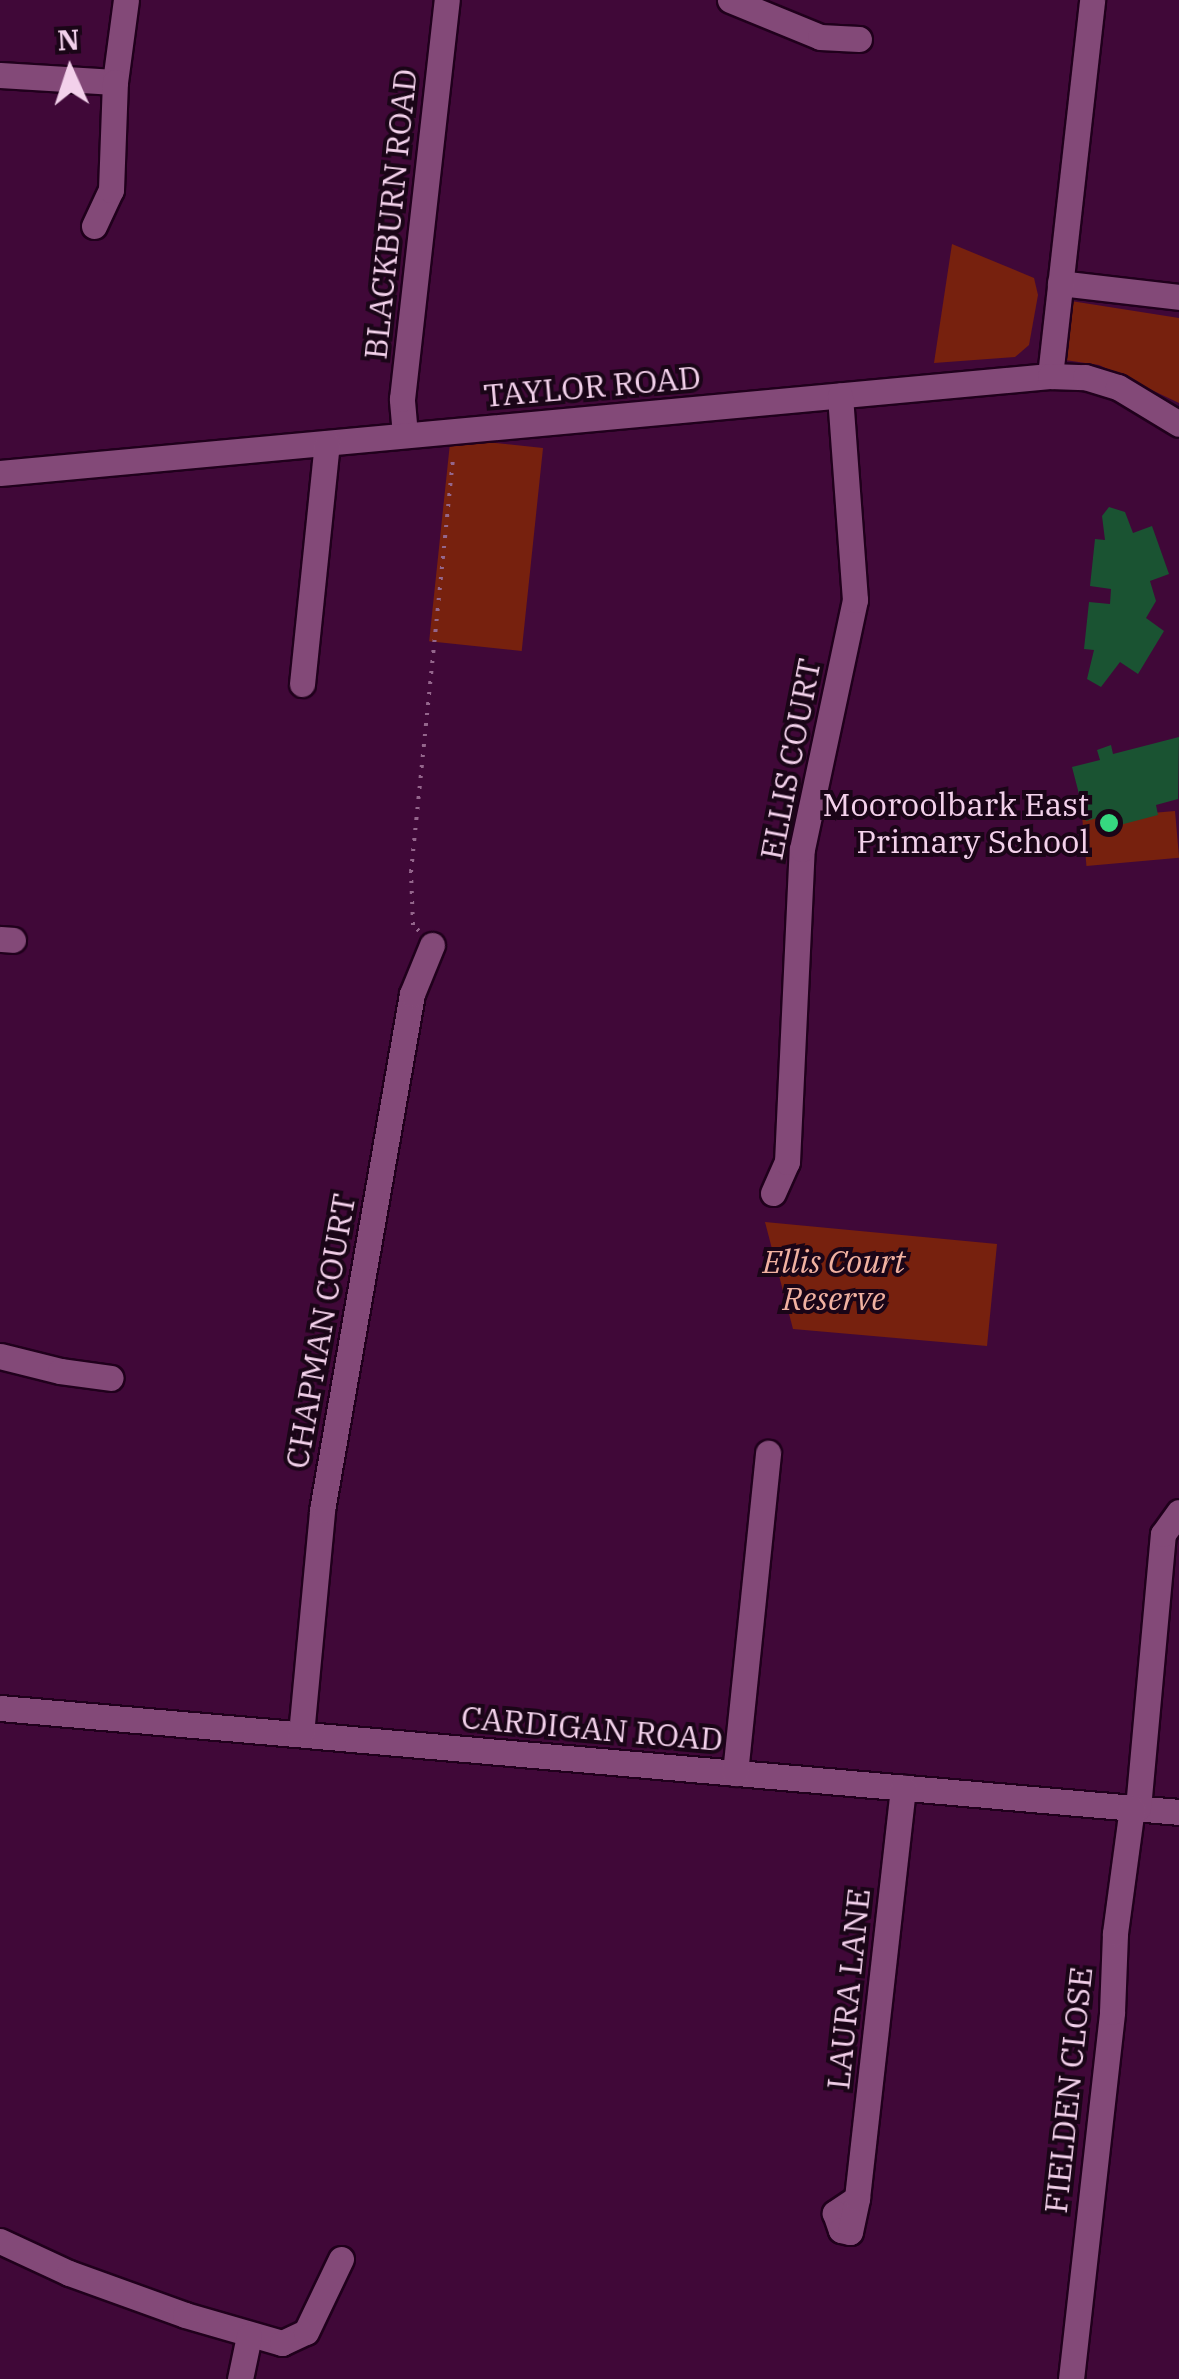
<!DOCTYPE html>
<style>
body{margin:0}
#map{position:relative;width:1179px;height:2379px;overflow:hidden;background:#400838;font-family:"IBM Plex Serif",serif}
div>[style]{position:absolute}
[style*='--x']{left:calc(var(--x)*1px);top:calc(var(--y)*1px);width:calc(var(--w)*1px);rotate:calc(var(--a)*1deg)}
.green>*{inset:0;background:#77210e;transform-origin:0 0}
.building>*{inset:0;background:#1a5332}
.path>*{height:4px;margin-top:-2px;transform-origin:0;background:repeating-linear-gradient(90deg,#94668c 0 2.5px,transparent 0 10.5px)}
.roads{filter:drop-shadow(2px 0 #20001c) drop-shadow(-2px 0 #20001c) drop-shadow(0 2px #20001c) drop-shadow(0 -2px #20001c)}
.minor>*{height:25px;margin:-12.5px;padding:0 12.5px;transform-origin:12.5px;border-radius:12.5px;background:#834978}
.dots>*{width:28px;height:28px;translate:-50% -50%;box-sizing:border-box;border:5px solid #1a0517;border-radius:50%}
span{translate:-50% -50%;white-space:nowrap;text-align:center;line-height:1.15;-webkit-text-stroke:8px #1a0517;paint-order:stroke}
.street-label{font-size:32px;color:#f3d1eb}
.poi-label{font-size:32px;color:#f3d1eb}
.right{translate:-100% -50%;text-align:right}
.park-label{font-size:32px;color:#f1b1a1;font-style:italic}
.north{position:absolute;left:20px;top:20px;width:100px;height:100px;-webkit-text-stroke:8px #1a0517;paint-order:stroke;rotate:357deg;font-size:28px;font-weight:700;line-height:40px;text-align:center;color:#f3d1eb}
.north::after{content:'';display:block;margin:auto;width:35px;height:45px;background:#f3d1eb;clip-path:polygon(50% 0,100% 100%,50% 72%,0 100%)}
</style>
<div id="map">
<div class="green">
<div style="clip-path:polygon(952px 244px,1034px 278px,1038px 295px,1029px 345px,1015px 357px,934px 363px)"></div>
<div style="clip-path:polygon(1071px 301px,1179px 318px,1179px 403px,1099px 365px,1065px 360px)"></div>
<div style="left:543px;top:448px;width:204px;height:93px;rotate:96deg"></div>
<div style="left:1175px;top:811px;width:47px;height:93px;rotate:85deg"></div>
<div style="clip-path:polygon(765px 1222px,997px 1244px,987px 1346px,793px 1329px)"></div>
</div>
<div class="building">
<div style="clip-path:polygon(1109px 507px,1125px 512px,1133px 533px,1152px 526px,1169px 574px,1150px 581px,1156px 601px,1146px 618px,1164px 631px,1138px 674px,1120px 662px,1101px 687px,1087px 679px,1094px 650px,1084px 649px,1089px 602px,1110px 604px,1111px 589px,1090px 586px,1095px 539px,1105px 540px,1102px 516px)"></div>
<div style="clip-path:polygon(1179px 737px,1178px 799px,1156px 805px,1158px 815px,1116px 826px,1113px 814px,1086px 821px,1072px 767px,1100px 760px,1097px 750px,1111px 745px,1113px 754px)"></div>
</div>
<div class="path">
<div style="--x:419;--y:931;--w:8;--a:-135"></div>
<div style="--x:413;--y:925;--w:53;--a:-92.2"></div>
<div style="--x:411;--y:872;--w:419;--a:-84.2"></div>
</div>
<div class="roads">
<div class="minor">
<div style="--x:730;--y:0;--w:97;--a:22.3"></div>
<div style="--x:820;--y:37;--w:39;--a:3"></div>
<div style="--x:0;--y:75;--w:115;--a:3.5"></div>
<div style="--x:115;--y:82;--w:83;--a:-82.4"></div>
<div style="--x:94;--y:226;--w:40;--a:-65"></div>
<div style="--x:111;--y:190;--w:108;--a:-87.9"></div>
<div style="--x:1060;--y:283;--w:120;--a:6.7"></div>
<div style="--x:1050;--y:376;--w:378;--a:-83.6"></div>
<div style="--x:405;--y:435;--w:36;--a:-95"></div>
<div style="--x:402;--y:399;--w:402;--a:-83.6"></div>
<div style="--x:0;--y:473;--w:1054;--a:-5.28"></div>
<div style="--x:1050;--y:376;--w:35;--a:2"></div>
<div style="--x:1085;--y:377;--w:34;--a:17"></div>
<div style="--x:1118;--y:387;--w:71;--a:31.2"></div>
<div style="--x:302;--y:684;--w:242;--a:-84.1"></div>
<div style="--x:0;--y:939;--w:13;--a:4"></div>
<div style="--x:773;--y:1193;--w:34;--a:-66"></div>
<div style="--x:787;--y:1162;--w:313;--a:-87.3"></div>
<div style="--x:802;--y:849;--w:255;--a:-78"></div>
<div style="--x:855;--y:600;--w:205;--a:-94.2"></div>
<div style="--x:0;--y:1356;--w:62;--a:14"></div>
<div style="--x:60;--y:1371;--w:51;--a:7.8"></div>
<div style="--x:0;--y:1708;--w:1184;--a:5.04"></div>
<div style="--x:301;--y:1734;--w:225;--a:-84.6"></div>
<div style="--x:322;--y:1510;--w:524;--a:-80.11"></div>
<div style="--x:412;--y:994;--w:53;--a:-67.8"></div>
<div style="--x:735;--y:1773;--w:322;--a:-84.1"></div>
<div style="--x:1138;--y:1808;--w:275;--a:-84.8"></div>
<div style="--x:1163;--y:1534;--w:27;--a:-54"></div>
<div style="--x:857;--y:2198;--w:27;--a:146"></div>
<div style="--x:835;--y:2213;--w:18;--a:71"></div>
<div style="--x:841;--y:2230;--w:9;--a:13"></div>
<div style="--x:850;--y:2232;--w:35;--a:-78"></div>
<div style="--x:857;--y:2198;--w:413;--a:-83.6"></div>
<div style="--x:0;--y:2241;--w:76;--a:24.9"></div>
<div style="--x:69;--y:2273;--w:123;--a:19.9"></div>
<div style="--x:185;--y:2315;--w:101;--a:16.1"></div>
<div style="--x:282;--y:2343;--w:26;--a:-25"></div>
<div style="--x:306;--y:2332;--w:81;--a:-64.4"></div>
<div style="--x:240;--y:2379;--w:44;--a:-78.2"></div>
<div style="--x:1071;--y:2379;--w:369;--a:-83.6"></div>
<div style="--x:1112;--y:2012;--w:79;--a:-87.8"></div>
<div style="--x:1115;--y:1933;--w:126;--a:-82.3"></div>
</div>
</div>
<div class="dots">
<div style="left:1109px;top:823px;background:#36d880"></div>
</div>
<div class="street-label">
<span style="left:390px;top:214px;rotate:-84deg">BLACKBURN ROAD</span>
<span style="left:592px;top:386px;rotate:-5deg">TAYLOR ROAD</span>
<span style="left:790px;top:759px;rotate:-79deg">ELLIS COURT</span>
<span style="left:320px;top:1331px;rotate:-80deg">CHAPMAN COURT</span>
<span style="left:592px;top:1728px;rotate:5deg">CARDIGAN ROAD</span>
<span style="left:848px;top:1989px;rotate:-84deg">LAURA LANE</span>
<span style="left:1068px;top:2090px;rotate:-84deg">FIELDEN CLOSE</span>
</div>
<div class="poi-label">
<span class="right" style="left:1089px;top:823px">Mooroolbark East<br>Primary School</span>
</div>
<div class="park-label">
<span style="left:834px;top:1280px">Ellis Court<br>Reserve</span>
</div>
<div class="north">N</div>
</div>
